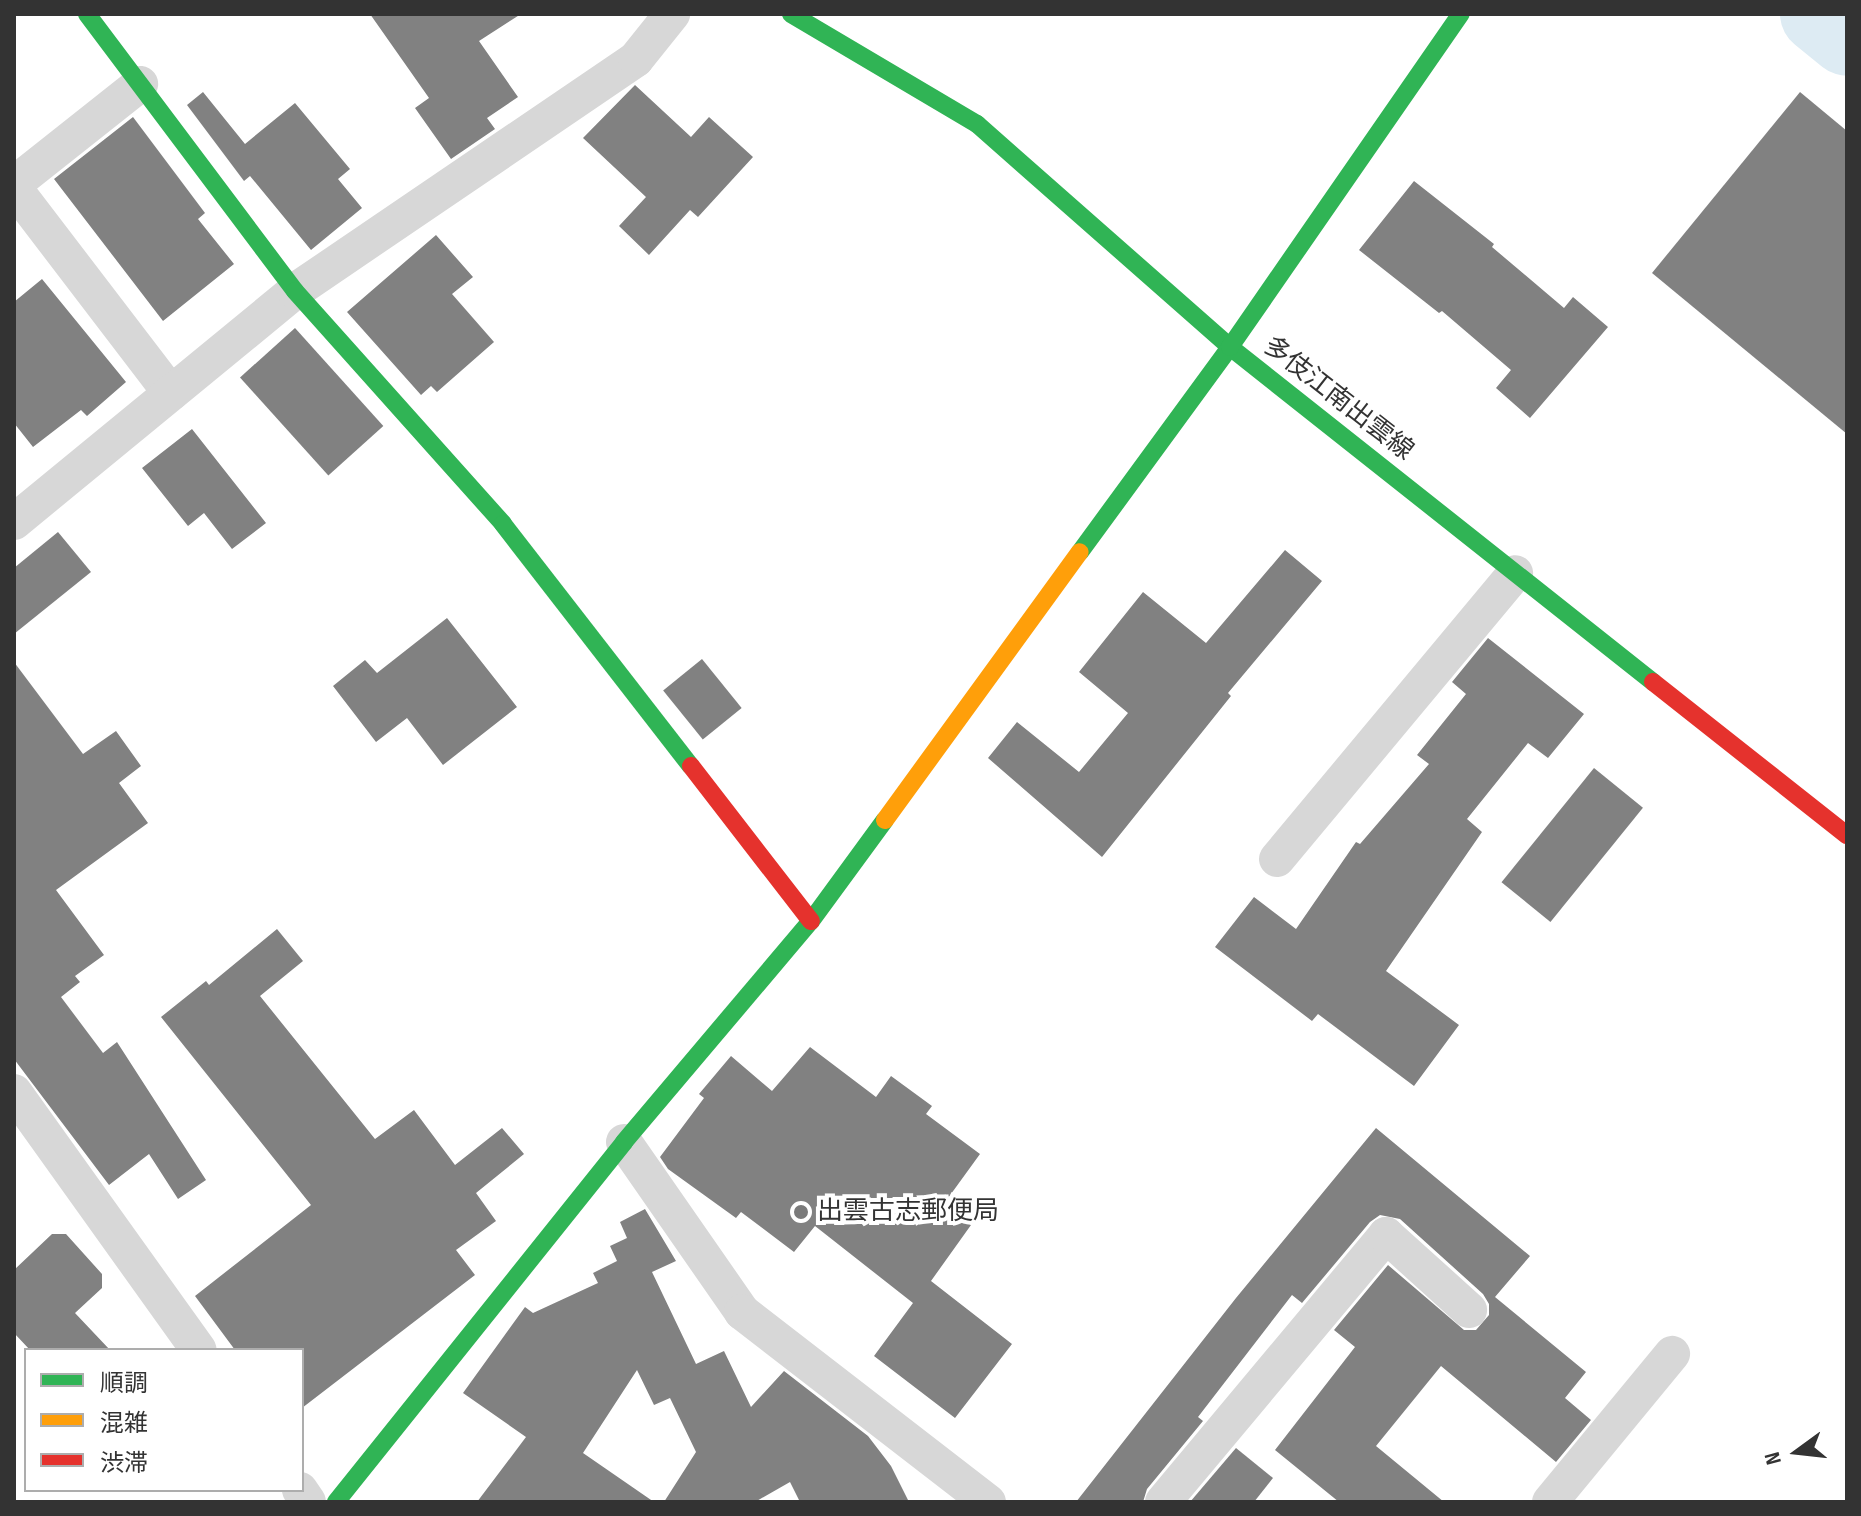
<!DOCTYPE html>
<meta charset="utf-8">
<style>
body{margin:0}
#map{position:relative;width:1861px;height:1516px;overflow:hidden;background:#fff;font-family:"Sofia Sans Condensed","Noto Sans JP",sans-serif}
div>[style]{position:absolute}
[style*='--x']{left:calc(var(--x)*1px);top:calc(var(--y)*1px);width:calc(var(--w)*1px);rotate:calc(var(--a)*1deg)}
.river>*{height:78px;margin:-39px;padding:0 39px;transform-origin:39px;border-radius:39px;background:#ddebf3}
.building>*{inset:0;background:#818181;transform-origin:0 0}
.street>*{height:36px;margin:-18px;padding:0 18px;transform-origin:18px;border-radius:18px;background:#d7d7d7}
.fast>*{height:18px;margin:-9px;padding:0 9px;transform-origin:9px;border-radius:9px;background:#30b455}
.slow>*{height:18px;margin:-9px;padding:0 9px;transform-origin:9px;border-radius:9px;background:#ff9f0a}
.jam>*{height:18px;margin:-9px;padding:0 9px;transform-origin:9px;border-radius:9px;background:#e5322d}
.dots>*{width:22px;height:22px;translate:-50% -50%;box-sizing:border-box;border:4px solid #fff;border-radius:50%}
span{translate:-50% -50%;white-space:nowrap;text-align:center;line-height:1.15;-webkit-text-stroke:8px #fff;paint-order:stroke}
.street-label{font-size:26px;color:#333}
.poi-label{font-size:26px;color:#333}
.left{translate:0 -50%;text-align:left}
.frame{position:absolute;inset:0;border:16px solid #333;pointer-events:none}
.legend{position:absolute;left:24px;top:1348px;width:280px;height:144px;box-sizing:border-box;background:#fff;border:2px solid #adadad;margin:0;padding:10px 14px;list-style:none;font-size:24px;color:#333}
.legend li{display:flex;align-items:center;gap:16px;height:40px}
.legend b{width:40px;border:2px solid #adadad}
.north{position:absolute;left:1757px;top:1412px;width:80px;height:80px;-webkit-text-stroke:6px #fff;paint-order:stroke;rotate:255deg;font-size:22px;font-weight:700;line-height:32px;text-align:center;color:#333}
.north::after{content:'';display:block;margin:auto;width:28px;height:36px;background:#333;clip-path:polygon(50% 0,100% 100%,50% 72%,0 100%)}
</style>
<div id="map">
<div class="river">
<div style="--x:1819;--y:14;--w:36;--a:39"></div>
</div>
<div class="building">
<div style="clip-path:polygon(370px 14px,521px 14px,479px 41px,518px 97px,487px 118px,495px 129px,451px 159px,415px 108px,429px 98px)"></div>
<div style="clip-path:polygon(635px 85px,691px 137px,709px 117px,753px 157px,698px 217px,690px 210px,649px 255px,619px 226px,646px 197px,583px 138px)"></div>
<div style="clip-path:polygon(203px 92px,245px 144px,295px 103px,350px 169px,338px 179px,362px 208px,311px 250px,250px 176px,244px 181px,187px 105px)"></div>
<div style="clip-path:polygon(1800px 92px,1847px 131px,1847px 434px,1652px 273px)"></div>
<div style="clip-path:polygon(133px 117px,205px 213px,198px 219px,234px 264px,163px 321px,54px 179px)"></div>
<div style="clip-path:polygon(1414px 181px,1494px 244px,1492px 247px,1564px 308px,1573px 297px,1608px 327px,1530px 418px,1496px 388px,1511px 370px,1442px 311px,1439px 313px,1359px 250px)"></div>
<div style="clip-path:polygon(436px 235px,473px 277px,452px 294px,494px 342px,437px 392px,431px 386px,421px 395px,347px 312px)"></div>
<div style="clip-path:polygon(42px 279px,126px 382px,87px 416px,81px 410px,33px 447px,14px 423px,14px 302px)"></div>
<div style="left:295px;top:328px;width:132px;height:74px;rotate:48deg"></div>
<div style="clip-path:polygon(192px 429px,266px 523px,232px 549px,204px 513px,188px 526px,142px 468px)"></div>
<div style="clip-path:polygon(58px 532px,91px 572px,14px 634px,14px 568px)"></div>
<div style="clip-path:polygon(1285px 550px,1322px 581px,1228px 693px,1231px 696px,1102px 857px,988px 758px,1017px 722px,1079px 772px,1128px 713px,1079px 672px,1143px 592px,1206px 643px)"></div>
<div style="clip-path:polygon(447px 618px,517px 707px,443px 765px,407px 718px,376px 742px,333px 686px,365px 660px,377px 673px)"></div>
<div style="clip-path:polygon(1488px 638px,1584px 714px,1548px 758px,1528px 743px,1467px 819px,1482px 832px,1386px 971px,1459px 1025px,1414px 1086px,1318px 1014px,1312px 1021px,1215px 947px,1254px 897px,1296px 929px,1356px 842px,1360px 844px,1429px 764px,1417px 755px,1466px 694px,1452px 682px)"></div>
<div style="left:702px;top:659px;width:63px;height:50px;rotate:51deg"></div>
<div style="clip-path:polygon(14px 662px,83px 754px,116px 731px,141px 766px,119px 783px,148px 823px,56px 890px,104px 955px,75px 976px,80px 982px,61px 997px,103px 1053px,117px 1042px,206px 1180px,178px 1199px,149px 1154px,109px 1185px,14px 1059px)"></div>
<div style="left:1594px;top:768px;width:63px;height:147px;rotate:39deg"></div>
<div style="clip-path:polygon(277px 929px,303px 961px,260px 996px,375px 1139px,414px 1110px,455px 1165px,502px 1128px,524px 1154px,476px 1193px,496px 1221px,456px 1250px,475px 1275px,302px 1408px,302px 1350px,235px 1350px,195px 1296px,311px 1205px,161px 1017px,206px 981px,209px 985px)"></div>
<div style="clip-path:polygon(810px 1047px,876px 1097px,891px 1076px,932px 1106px,926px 1114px,980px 1154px,943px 1205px,971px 1225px,931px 1281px,1012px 1344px,955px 1418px,874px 1356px,913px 1303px,815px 1226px,794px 1252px,741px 1212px,736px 1218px,668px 1169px,660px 1157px,704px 1098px,699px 1094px,731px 1056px,772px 1091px)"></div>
<div style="clip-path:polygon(1376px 1128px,1530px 1256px,1495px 1297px,1586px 1372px,1565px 1398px,1591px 1420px,1556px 1462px,1441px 1366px,1376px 1446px,1444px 1502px,1339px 1502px,1275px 1450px,1355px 1347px,1334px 1330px,1388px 1265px,1464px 1330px,1476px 1330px,1489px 1315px,1489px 1304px,1483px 1294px,1400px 1219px,1380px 1215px,1370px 1222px,1302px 1303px,1292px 1295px,1198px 1417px,1203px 1421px,1147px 1489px,1143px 1502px,1076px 1502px,1236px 1298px)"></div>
<div style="clip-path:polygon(645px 1209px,676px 1261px,652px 1272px,696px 1364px,724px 1351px,751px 1407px,784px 1371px,868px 1436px,891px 1466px,909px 1502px,800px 1502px,790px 1482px,755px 1502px,664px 1502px,696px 1452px,670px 1398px,654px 1405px,637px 1370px,583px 1453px,654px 1502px,477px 1502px,526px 1437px,463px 1393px,525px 1307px,533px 1313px,598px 1283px,593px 1273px,617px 1261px,610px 1246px,627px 1238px,620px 1222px)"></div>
<div style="clip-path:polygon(52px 1234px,66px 1234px,102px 1274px,102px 1288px,75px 1313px,110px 1350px,30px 1350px,14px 1333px,14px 1270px)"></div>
<div style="clip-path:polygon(1236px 1448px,1273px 1478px,1254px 1502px,1190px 1502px)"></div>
</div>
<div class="street">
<div style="--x:14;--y:184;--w:161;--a:-38.4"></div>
<div style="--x:14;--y:188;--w:258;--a:52.6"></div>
<div style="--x:14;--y:522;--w:364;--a:-39.4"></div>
<div style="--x:295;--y:291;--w:412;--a:-34.2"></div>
<div style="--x:636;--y:59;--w:58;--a:-51.3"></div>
<div style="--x:1277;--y:859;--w:372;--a:-50.2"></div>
<div style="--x:14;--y:1092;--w:317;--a:54.4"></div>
<div style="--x:624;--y:1142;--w:207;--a:55.2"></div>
<div style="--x:742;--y:1312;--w:311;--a:37.7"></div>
<div style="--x:300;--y:1490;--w:14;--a:56"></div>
<div style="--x:1163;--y:1502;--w:348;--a:-50.1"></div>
<div style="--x:1386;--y:1235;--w:112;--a:42.1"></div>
<div style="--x:1550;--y:1502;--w:192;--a:-50.5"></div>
</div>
<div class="fast">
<div style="--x:87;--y:14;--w:346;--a:53.1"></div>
<div style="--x:295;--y:291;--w:312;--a:48.2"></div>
<div style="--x:503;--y:524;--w:306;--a:52.2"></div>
<div style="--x:791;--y:14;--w:216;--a:30.6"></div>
<div style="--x:977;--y:124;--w:337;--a:41.4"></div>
<div style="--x:1230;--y:347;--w:540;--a:38.38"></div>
<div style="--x:1080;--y:552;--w:254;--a:-53.8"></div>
<div style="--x:1230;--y:347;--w:405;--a:-55.3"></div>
<div style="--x:336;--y:1502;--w:461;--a:-51.3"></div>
<div style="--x:624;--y:1142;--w:289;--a:-49.8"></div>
<div style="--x:811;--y:921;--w:125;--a:-53.8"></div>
</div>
<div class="slow">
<div style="--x:885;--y:820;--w:331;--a:-54"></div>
</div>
<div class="jam">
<div style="--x:1653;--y:682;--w:247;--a:38.3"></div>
<div style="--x:691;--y:766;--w:196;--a:52.3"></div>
</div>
<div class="dots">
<div style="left:801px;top:1212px;background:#7a7a7a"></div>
</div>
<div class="street-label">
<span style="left:1338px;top:399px;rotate:38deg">多伎江南出雲線</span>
</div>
<div class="poi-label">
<span class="left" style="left:817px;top:1212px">出雲古志郵便局</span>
</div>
<div class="frame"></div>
<ul class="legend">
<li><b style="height:10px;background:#30b455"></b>順調</li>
<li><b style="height:10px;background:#ff9f0a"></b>混雑</li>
<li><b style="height:10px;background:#e5322d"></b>渋滞</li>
</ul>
<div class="north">N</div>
</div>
